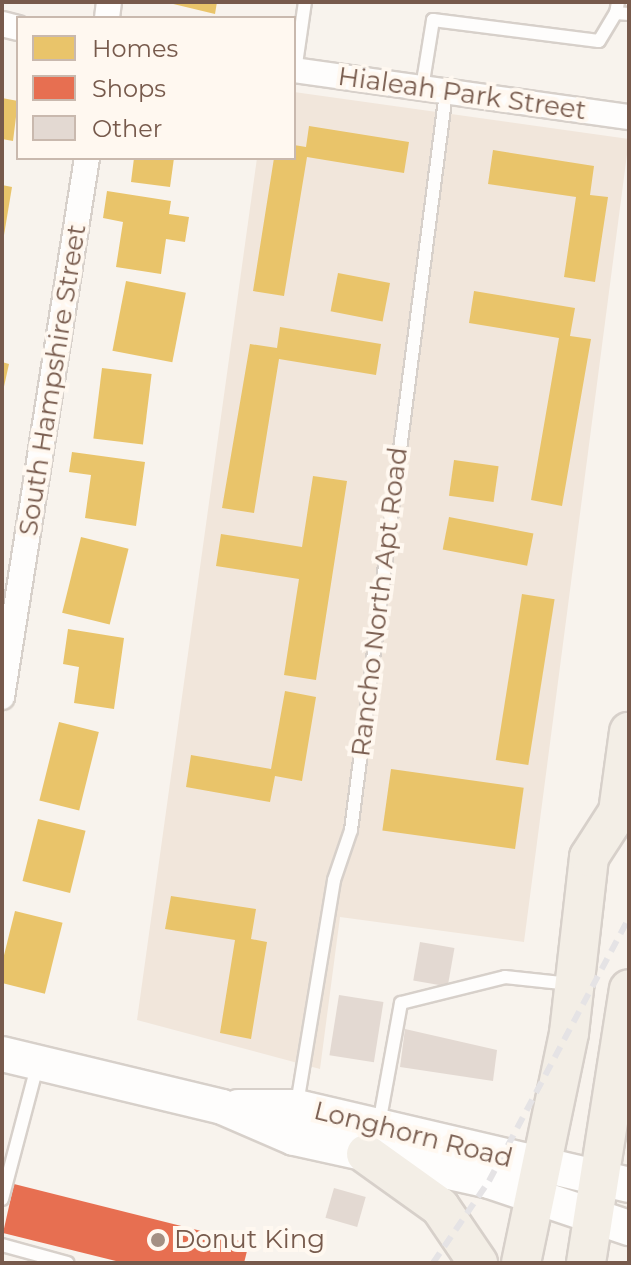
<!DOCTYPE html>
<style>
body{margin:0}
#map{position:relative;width:631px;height:1265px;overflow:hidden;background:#f8f3ed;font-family:Montserrat,sans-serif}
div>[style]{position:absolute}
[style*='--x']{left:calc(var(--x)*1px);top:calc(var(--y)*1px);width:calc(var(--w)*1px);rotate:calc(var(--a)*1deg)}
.residential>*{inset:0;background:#f1e6db}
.homes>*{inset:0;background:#e9c46a;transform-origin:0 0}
.shops>*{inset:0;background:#e76f51}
.building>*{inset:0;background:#e3d9d2;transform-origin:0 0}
.roads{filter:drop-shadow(2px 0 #d7d0ca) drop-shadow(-2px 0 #d7d0ca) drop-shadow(0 2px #d7d0ca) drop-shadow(0 -2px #d7d0ca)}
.lane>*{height:12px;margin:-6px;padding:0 6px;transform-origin:6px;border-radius:6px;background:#fefdfc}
.street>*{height:24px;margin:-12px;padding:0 12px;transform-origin:12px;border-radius:12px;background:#fefdfc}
.secondary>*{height:34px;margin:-17px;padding:0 17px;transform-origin:17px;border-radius:17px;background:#fefdfc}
.primary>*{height:38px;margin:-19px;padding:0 19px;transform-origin:19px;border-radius:19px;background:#f3eee6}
.rail>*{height:6px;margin-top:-3px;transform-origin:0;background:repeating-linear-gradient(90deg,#e5e3e5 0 12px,transparent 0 20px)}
.dots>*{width:22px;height:22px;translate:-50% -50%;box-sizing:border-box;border:4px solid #fff8f0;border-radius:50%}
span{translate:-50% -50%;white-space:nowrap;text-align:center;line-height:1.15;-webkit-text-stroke:8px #fff8f0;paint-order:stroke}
.street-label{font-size:26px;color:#775a4c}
.poi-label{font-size:26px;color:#775a4c}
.left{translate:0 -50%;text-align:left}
.frame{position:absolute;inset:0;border:4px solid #775a4c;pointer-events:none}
.legend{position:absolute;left:16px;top:16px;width:280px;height:144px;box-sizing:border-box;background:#fff8f0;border:2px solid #c9b9ae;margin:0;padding:10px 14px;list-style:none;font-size:24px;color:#775a4c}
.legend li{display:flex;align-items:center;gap:16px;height:40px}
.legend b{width:40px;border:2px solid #c9b9ae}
</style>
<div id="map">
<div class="residential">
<div style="clip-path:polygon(294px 92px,629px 139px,524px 942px,340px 917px,320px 1069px,137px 1020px,257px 158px,294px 158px)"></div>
</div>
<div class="homes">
<div style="clip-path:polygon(165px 2px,217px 2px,215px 14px)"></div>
<div style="clip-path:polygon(2px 98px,18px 101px,13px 141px,2px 139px)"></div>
<div style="clip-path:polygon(309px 126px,409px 142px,404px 173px,307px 157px,284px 296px,253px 291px,274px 158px,294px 158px,294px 145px,306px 147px)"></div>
<div style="clip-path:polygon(493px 150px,594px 166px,590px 195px,608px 197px,595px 282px,564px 277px,576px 197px,488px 184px)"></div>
<div style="clip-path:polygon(134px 158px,174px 158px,170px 187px,131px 182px)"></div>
<div style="clip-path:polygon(2px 185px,12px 187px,4px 235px,2px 235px)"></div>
<div style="clip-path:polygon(107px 191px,171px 201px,169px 214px,189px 217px,185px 242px,166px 239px,161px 274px,116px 267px,123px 222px,103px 218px)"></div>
<div style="left:338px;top:273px;width:53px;height:39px;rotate:11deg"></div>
<div style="left:126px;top:281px;width:61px;height:71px;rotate:11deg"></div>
<div style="clip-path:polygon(474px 291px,575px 308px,570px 336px,591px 339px,562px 506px,531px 500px,559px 338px,469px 323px)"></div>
<div style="clip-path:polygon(280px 327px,381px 344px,376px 375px,279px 359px,254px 513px,222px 508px,250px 344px,277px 348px)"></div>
<div style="clip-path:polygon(2px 362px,9px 364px,3px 391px,2px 391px)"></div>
<div style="left:102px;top:368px;width:50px;height:71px;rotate:7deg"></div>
<div style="clip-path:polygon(72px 452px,145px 462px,136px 526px,85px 518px,91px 475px,69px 472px)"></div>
<div style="left:454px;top:460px;width:45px;height:36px;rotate:8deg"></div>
<div style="clip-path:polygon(313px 476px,347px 481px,316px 680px,284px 675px,299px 579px,216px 566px,221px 534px,302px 547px)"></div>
<div style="left:449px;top:517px;width:86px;height:33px;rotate:11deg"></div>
<div style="left:81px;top:537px;width:49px;height:78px;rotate:14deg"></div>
<div style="left:522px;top:594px;width:33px;height:168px;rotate:9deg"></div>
<div style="clip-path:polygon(68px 629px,124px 638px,114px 709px,74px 703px,79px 667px,63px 664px)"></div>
<div style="clip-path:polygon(285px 691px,316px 697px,302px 781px,275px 776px,270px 802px,186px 787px,191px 755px,271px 769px)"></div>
<div style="left:59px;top:722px;width:41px;height:81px;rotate:14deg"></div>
<div style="left:391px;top:769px;width:134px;height:62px;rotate:8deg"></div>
<div style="left:38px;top:819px;width:49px;height:64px;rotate:14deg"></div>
<div style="clip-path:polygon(171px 896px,256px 909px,251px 939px,267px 942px,251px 1039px,220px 1033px,235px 940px,165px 929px)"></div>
<div style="left:15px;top:911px;width:49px;height:73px;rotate:14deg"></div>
</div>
<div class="shops">
<div style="clip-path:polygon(14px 1184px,249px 1243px,244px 1263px,124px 1263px,3px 1233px)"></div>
</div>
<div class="building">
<div style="left:420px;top:942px;width:35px;height:39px;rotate:10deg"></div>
<div style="left:339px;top:995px;width:45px;height:61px;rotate:9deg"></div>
<div style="clip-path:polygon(405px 1029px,497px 1050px,493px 1081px,400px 1067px)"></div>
<div style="left:334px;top:1188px;width:33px;height:31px;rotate:16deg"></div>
</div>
<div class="roads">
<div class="lane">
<div style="--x:618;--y:2;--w:11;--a:100"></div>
<div style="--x:616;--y:13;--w:13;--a:4"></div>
<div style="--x:295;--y:71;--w:70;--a:-81.8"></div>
<div style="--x:422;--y:88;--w:69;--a:-80.8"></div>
<div style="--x:433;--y:20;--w:167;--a:7.2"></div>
<div style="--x:599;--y:41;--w:33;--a:-59"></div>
<div style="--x:297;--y:1104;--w:227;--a:-80.6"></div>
<div style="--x:334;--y:880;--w:53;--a:-71.2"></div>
<div style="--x:351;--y:830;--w:744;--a:-82.66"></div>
<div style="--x:379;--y:1124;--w:123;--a:-79.7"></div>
<div style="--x:401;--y:1003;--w:107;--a:-14"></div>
<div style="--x:505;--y:977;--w:66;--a:6.1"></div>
<div style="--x:2;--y:1199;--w:141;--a:-75.2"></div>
<div style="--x:2;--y:1245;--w:68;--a:15.3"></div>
</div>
<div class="street">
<div style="--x:107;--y:18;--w:16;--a:-83"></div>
<div style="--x:2;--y:24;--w:16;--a:14"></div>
<div style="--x:294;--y:70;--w:338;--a:8"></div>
<div style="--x:2;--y:697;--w:546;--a:-81.04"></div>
</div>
<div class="secondary">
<div style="--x:2;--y:1054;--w:226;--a:13.5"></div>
<div style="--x:222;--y:1107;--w:78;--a:23.3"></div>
<div style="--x:294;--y:1138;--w:200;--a:12.4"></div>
<div style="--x:489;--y:1181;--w:148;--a:18.6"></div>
<div style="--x:238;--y:1107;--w:59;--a:0"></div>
<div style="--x:297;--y:1107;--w:341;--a:13.2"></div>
</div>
<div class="primary">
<div style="--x:366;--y:1154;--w:91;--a:35.6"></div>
<div style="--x:440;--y:1207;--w:68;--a:55.8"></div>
<div style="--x:521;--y:1263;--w:235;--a:-78.2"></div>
<div style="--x:569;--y:1033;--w:177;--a:-83.5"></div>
<div style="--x:589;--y:857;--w:54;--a:-57.2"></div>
<div style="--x:618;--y:812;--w:81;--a:-82.2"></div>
<div style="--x:586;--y:1263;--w:277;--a:-81.1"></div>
</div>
</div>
<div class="rail">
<div style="--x:433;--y:1263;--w:99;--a:-55.7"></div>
<div style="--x:489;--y:1181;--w:298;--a:-62"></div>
</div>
<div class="dots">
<div style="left:158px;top:1240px;background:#a49084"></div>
</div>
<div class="street-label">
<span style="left:462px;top:94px;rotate:8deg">Hialeah Park Street</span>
<span style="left:53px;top:380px;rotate:-81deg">South Hampshire Street</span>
<span style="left:380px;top:602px;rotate:-83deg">Rancho North Apt Road</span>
<span style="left:413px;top:1135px;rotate:14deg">Longhorn Road</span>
</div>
<div class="poi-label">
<span class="left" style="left:174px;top:1240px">Donut King</span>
</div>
<div class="frame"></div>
<ul class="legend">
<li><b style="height:22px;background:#e9c46a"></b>Homes</li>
<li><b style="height:22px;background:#e76f51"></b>Shops</li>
<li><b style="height:22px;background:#e3d9d2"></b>Other</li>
</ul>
</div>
